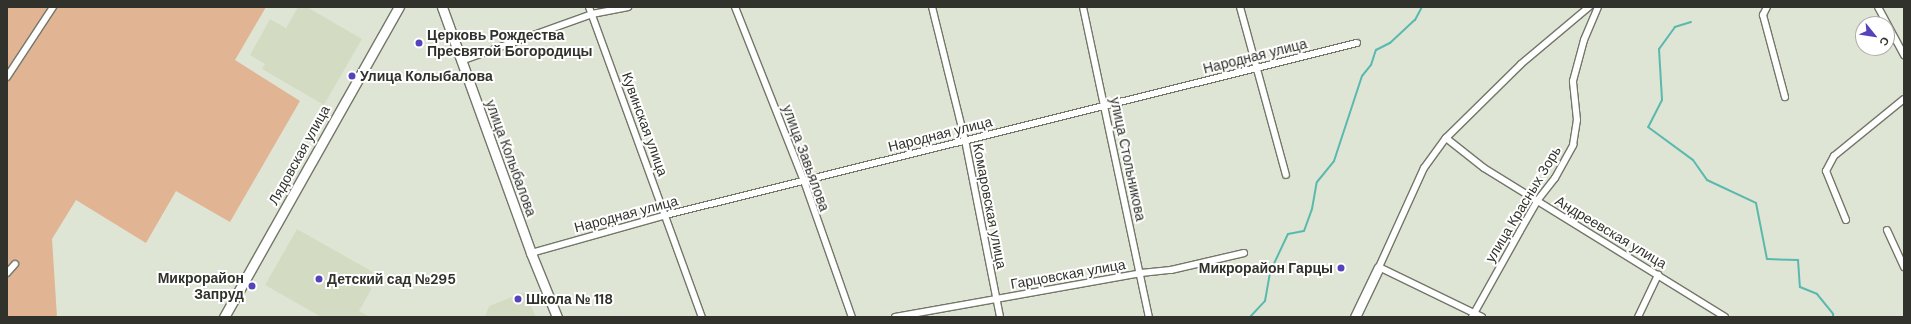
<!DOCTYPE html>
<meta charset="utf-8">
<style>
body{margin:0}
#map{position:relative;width:1911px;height:324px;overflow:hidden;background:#dfe5d4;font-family:"DM Sans",sans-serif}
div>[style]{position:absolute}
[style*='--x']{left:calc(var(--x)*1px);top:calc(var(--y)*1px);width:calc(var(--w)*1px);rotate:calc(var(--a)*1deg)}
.built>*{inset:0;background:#d3dcc3}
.green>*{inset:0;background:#e1b493}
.stream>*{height:2px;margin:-1px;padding:0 1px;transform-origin:1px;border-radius:1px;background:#5ab9af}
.roads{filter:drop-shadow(1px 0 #727768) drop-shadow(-1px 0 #727768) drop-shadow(0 1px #727768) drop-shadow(0 -1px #727768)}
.street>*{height:6px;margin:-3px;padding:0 3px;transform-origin:3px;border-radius:3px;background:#fff}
.secondary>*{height:9px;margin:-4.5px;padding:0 4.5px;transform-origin:4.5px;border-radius:4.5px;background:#fff}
.dots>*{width:11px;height:11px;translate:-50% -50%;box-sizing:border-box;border:2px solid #fff;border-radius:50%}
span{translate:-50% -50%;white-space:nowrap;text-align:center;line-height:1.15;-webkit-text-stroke:4px #fff;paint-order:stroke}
.poi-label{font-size:14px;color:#30322b;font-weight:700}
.left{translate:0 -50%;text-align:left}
.right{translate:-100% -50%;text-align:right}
.street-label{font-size:14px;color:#30322b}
.frame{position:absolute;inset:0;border:8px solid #30322b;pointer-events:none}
.north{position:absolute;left:1855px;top:16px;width:40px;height:40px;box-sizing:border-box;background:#fff;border:1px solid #acadaa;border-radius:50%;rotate:120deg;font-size:11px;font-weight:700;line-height:16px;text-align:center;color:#30322b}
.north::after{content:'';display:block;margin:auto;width:14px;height:18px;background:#5443bb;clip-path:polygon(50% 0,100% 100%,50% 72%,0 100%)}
</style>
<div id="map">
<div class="built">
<div style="clip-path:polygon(298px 7px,307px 7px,362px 39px,324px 105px,262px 69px,265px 64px,250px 55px,270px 19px,286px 28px)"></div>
<div style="clip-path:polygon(297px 229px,373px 272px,366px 285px,372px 288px,359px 311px,370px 317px,321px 317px,265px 285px)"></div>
<div style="clip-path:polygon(525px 292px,536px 317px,485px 317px,489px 306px)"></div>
</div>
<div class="green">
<div style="clip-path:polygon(7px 7px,266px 7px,235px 60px,300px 101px,230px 222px,176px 191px,146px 243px,76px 200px,52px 239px,57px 317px,7px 317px)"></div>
</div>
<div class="stream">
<div style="--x:1691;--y:22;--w:17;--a:163"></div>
<div style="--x:1675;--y:27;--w:27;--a:126"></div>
<div style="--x:1659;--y:49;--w:51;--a:86.6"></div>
<div style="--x:1662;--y:100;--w:30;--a:117"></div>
<div style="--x:1648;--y:127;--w:56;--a:36.3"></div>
<div style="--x:1693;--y:160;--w:24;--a:55"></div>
<div style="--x:1707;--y:180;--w:54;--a:25.1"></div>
<div style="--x:1756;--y:203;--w:57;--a:78.9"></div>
<div style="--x:1767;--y:259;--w:31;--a:2"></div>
<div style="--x:1798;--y:260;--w:27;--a:86"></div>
<div style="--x:1800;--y:287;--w:18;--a:22"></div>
<div style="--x:1817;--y:294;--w:26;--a:51"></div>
<div style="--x:1833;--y:314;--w:3;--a:90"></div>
<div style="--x:1250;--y:317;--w:22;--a:-47"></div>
<div style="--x:1265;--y:301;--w:29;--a:-80"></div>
<div style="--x:1270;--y:272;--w:42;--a:-64.7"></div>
<div style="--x:1288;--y:234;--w:16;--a:-11"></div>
<div style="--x:1304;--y:231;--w:23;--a:-70"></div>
<div style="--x:1312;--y:209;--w:27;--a:-80"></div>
<div style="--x:1317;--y:182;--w:27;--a:-51"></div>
<div style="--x:1334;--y:161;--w:89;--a:-71.8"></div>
<div style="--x:1362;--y:76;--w:14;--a:-51"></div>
<div style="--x:1371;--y:65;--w:16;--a:-72"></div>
<div style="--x:1376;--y:50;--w:16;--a:-27"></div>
<div style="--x:1390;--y:43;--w:34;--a:-43"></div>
<div style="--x:1415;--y:20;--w:15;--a:-62"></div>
</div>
<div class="roads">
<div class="street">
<div style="--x:589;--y:7;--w:330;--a:70"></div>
<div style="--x:735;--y:7;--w:187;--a:68.4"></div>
<div style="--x:804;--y:181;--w:144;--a:70.6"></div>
<div style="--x:932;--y:7;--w:137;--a:76.1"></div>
<div style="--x:965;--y:140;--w:180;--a:78.8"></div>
<div style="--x:1083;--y:7;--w:317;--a:78"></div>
<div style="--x:1240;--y:7;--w:174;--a:74.7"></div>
<div style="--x:1767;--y:7;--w:9;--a:117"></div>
<div style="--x:1763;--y:15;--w:85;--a:75"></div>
<div style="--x:1878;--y:7;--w:55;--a:61.6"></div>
<div style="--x:461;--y:61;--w:139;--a:-19.7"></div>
<div style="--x:592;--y:14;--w:37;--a:-11"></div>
<div style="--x:7;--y:77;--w:84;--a:-56.7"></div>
<div style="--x:1446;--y:138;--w:48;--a:38.3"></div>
<div style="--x:1484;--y:168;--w:283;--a:31.7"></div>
<div style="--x:1846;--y:220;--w:53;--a:-112.2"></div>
<div style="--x:1826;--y:171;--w:17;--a:-62"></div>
<div style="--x:1834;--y:156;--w:90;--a:-39.2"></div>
<div style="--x:1887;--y:230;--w:41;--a:65.3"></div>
<div style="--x:531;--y:253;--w:140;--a:-15.7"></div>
<div style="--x:666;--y:215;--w:712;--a:-13.98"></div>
<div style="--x:7;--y:273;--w:12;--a:-48"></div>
<div style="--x:895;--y:317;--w:250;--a:-10.1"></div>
<div style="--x:1141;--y:273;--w:30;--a:-6"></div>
<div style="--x:1171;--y:270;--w:75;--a:-13.1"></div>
<div style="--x:1472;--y:317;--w:98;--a:-60.8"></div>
<div style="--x:1520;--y:231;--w:34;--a:-60"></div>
<div style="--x:1537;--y:201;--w:29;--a:-52"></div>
<div style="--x:1555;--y:178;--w:38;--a:-61"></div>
<div style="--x:1573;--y:145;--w:25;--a:-81"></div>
<div style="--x:1577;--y:120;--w:39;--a:-96"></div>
<div style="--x:1573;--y:81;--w:42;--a:-75"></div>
<div style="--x:1584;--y:40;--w:36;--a:-67"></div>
<div style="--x:1482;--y:317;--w:114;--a:-154.1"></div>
<div style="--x:1379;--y:267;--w:109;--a:-65.6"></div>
<div style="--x:1424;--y:168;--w:37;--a:-54"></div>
<div style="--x:1446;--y:138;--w:105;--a:-44.6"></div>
<div style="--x:1521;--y:64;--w:89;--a:-40"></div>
<div style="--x:1638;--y:317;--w:47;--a:-64.5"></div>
</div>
<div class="secondary">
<div style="--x:442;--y:7;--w:262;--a:70.1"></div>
<div style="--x:531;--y:253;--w:69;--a:67.9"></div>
<div style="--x:224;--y:317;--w:356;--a:-60.6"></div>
<div style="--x:1355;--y:317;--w:55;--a:-64.4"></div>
</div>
</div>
<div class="dots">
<div style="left:419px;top:43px;background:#5443bb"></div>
<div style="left:352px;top:76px;background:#5443bb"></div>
<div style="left:1341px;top:268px;background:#5443bb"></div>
<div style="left:319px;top:279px;background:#5443bb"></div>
<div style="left:252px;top:286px;background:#5443bb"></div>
<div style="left:518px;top:299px;background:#5443bb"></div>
</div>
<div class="poi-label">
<span class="left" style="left:427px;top:43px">Церковь Рождества<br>Пресвятой Богородицы</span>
<span class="left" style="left:360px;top:76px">Улица Колыбалова</span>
<span class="right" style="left:1333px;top:268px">Микрорайон Гарцы</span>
<span class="right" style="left:244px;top:286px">Микрорайон<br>Запруд</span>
<span class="left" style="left:327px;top:279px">Детский сад №295</span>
<span class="left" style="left:526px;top:299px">Школа № 118</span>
</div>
<div class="street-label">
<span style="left:1255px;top:56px;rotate:-14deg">Народная улица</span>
<span style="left:645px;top:124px;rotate:70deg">Кувинская улица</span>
<span style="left:940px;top:134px;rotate:-14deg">Народная улица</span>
<span style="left:299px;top:155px;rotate:-61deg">Лядовская улица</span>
<span style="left:511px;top:158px;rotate:70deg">улица Колыбалова</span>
<span style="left:806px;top:158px;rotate:70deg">улица Завьялова</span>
<span style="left:1128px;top:159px;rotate:78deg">улица Стольникова</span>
<span style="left:1523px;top:204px;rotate:-59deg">улица Красных Зорь</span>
<span style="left:990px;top:206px;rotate:79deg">Комаровская улица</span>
<span style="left:626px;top:214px;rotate:-15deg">Народная улица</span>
<span style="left:1611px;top:232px;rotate:31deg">Андреевская улица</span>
<span style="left:1068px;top:274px;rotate:-10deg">Гарцовская улица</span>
</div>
<div class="frame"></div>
<div class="north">С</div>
</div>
